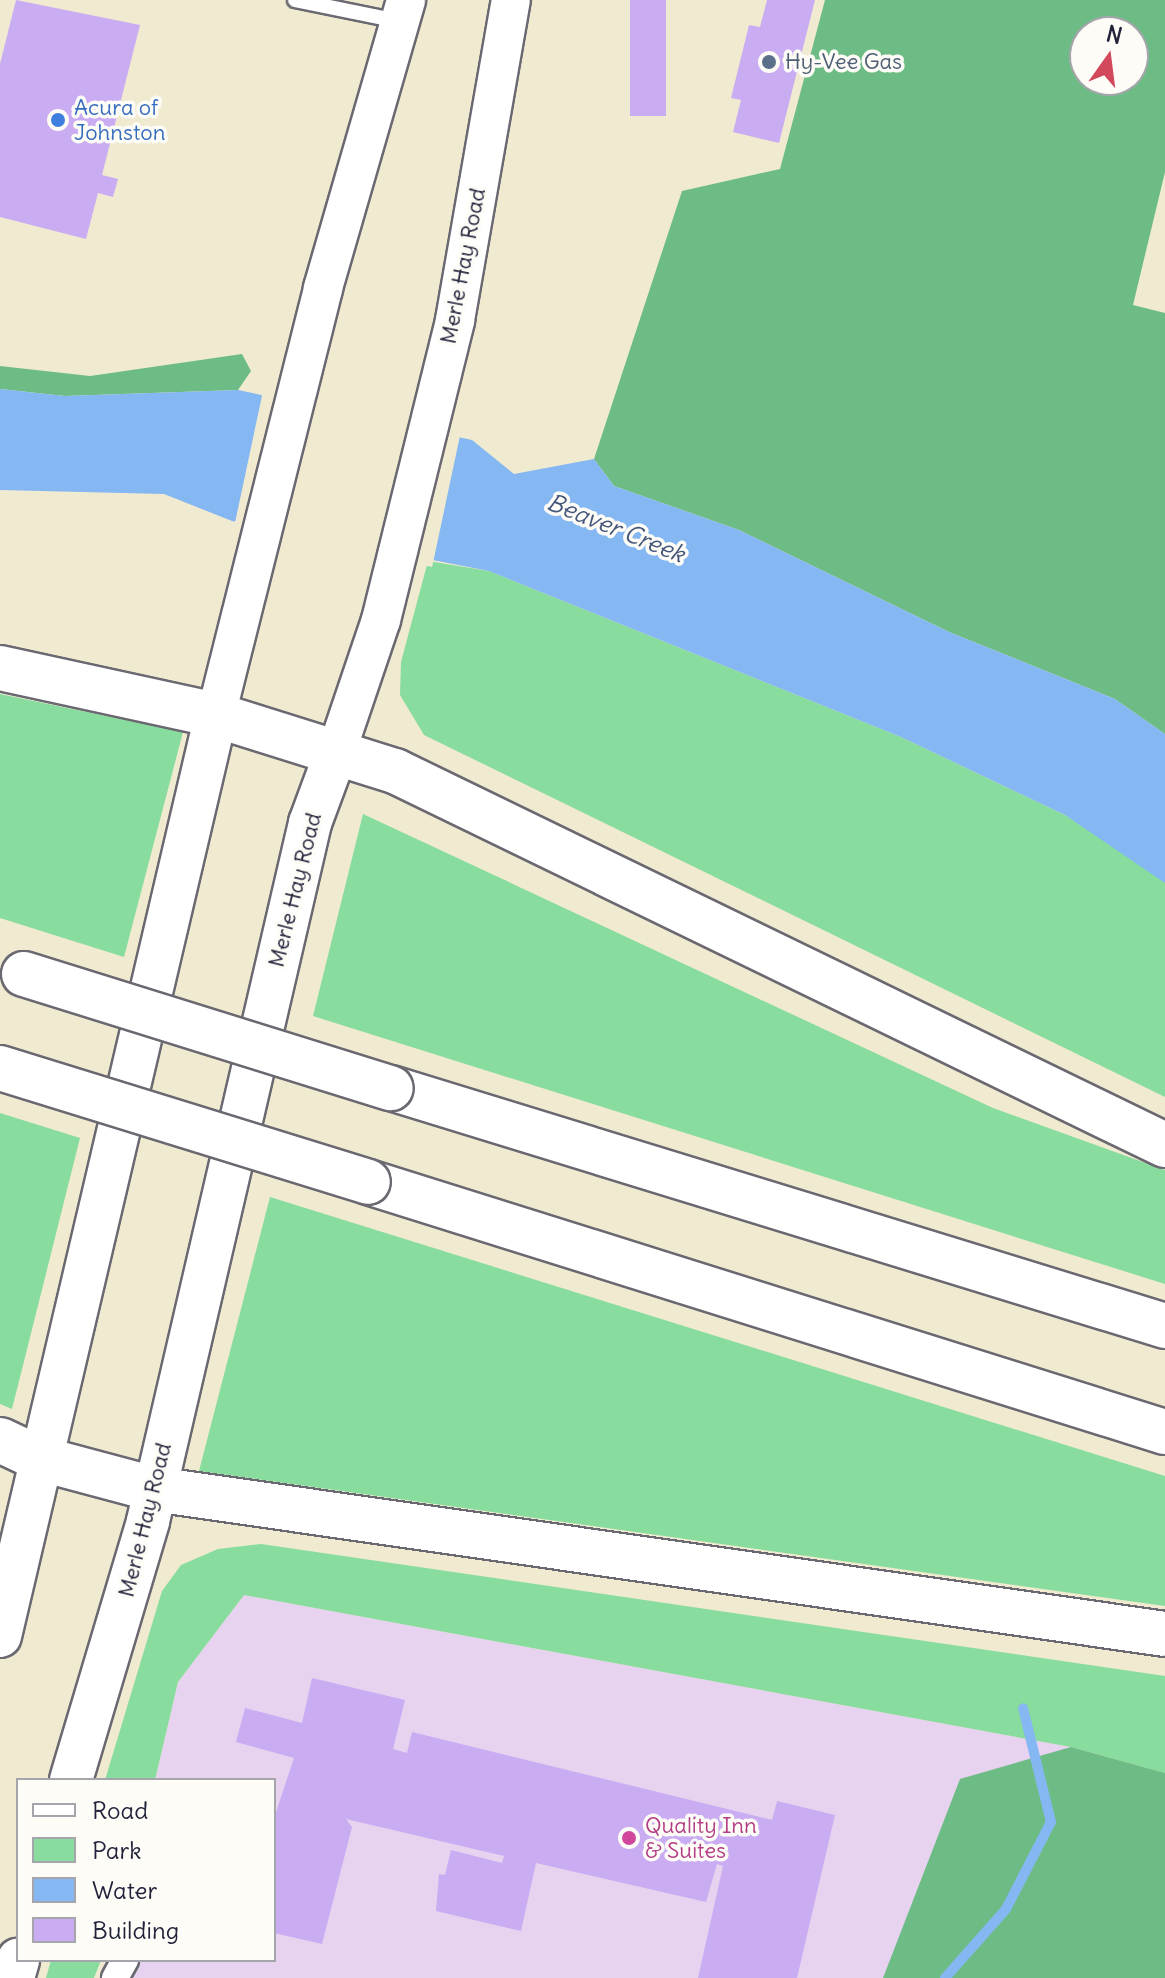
<!DOCTYPE html>
<style>
body{margin:0}
#map{position:relative;width:1165px;height:1978px;overflow:hidden;background:#f0ead1;font-family:Delius,sans-serif}
div>[style]{position:absolute}
[style*='--x']{left:calc(var(--x)*1px);top:calc(var(--y)*1px);width:calc(var(--w)*1px);rotate:calc(var(--a)*1deg)}
.built>*{inset:0;background:#e7d2ef}
.green>*{inset:0;background:#88dc9e}
.forest>*{inset:0;background:#6ebc85}
.water>*{inset:0;background:#85b7f2}
.pier>*{inset:0;background:#f0ead1;transform-origin:0 0}
.stream>*{height:10px;margin:-5px;padding:0 5px;transform-origin:5px;border-radius:5px;background:#85b7f2}
.building>*{inset:0;background:#caacf3;transform-origin:0 0}
.roads{filter:drop-shadow(2px 0 #6a6870) drop-shadow(-2px 0 #6a6870) drop-shadow(0 2px #6a6870) drop-shadow(0 -2px #6a6870)}
.lane>*{height:14px;margin:-7px;padding:0 7px;transform-origin:7px;border-radius:7px;background:#fff}
.street>*{height:26px;margin:-13px;padding:0 13px;transform-origin:13px;border-radius:13px;background:#fff}
.secondary>*{height:38px;margin:-19px;padding:0 19px;transform-origin:19px;border-radius:19px;background:#fff}
.primary>*{height:42px;margin:-21px;padding:0 21px;transform-origin:21px;border-radius:21px;background:#fff}
.highway>*{height:44px;margin:-22px;padding:0 22px;transform-origin:22px;border-radius:22px;background:#fff}
.bridges{filter:drop-shadow(2px 0 #6a6870) drop-shadow(-2px 0 #6a6870) drop-shadow(0 2px #6a6870) drop-shadow(0 -2px #6a6870)}
.highway-bridge>*{height:44px;margin:-22px;padding:0 22px;transform-origin:22px;border-radius:22px;background:#fff}
.dots>*{width:22px;height:22px;translate:-50% -50%;box-sizing:border-box;border:4px solid #fdfcf7;border-radius:50%}
span{translate:-50% -50%;white-space:nowrap;text-align:center;line-height:1.15;-webkit-text-stroke:7px #fdfcf7;paint-order:stroke}
.service-label{font-size:22px;color:#4e5e75}
.left{translate:0 -50%;text-align:left}
.shop-label{font-size:22px;color:#366cbe}
.street-label{font-size:22px;color:#22223b}
.hotel-label{font-size:22px;color:#b23c85}
.water-label{font-size:24px;color:#45567b;font-style:italic}
.legend{position:absolute;left:16px;top:1778px;width:260px;height:184px;box-sizing:border-box;background:#fdfcf7;border:2px solid #a5a5ac;margin:0;padding:10px 14px;list-style:none;font-size:24px;color:#22223b}
.legend li{display:flex;align-items:center;gap:16px;height:40px}
.legend b{width:40px;border:2px solid #a5a5ac}
.north{position:absolute;left:1069px;top:16px;width:80px;height:80px;box-sizing:border-box;background:#fdfcf7;border:2px solid #a5a5ac;border-radius:50%;rotate:14deg;font-size:22px;font-weight:700;line-height:32px;text-align:center;color:#22223b}
.north::after{content:'';display:block;margin:auto;width:28px;height:36px;background:#d1495b;clip-path:polygon(50% 0,100% 100%,50% 72%,0 100%)}
</style>
<div id="map">
<div class="built">
<div style="clip-path:polygon(244px 1595px,1071px 1747px,891px 1978px,107px 1978px,112px 1960px,274px 1960px,274px 1780px,155px 1780px,178px 1682px)"></div>
</div>
<div class="green">
<div style="clip-path:polygon(428px 561px,489px 571px,901px 737px,1065px 815px,1153px 870px,1165px 883px,1165px 1097px,424px 735px,400px 695px,401px 662px)"></div>
<div style="clip-path:polygon(0 694px,183px 732px,124px 957px,0 918px)"></div>
<div style="clip-path:polygon(363px 814px,993px 1108px,1165px 1170px,1165px 1284px,313px 1016px)"></div>
<div style="clip-path:polygon(0 1113px,80px 1138px,12px 1409px,0 1404px)"></div>
<div style="clip-path:polygon(270px 1197px,1165px 1476px,1165px 1606px,199px 1471px)"></div>
<div style="clip-path:polygon(261px 1544px,1165px 1676px,1165px 1773px,1071px 1747px,244px 1595px,178px 1682px,155px 1780px,105px 1780px,162px 1591px,181px 1565px,218px 1549px)"></div>
<div style="clip-path:polygon(51px 1960px,101px 1960px,94px 1978px,46px 1978px)"></div>
</div>
<div class="forest">
<div style="clip-path:polygon(evenodd,825px 0,1165px 0,1165px 172px,1133px 305px,1165px 313px,1165px 734px,1115px 699px,949px 632px,739px 530px,614px 486px,594px 459px,682px 191px,780px 169px,825px 0,1085px 32px,1133px 32px,1133px 80px,1085px 80px,1085px 32px)"></div>
<div style="clip-path:polygon(242px 354px,251px 371px,238px 390px,65px 396px,0 389px,0 366px,90px 376px)"></div>
<div style="clip-path:polygon(1071px 1747px,1165px 1773px,1165px 1978px,883px 1978px,960px 1779px)"></div>
</div>
<div class="water">
<div style="clip-path:polygon(0 389px,65px 396px,238px 390px,472px 440px,514px 474px,594px 459px,614px 486px,739px 530px,949px 632px,1115px 699px,1165px 734px,1165px 883px,1065px 815px,901px 737px,489px 571px,232px 521px,164px 494px,0 490px)"></div>
</div>
<div class="pier">
<div style="left:263px;top:391px;width:202px;height:137px;rotate:12deg"></div>
</div>
<div class="stream">
<div style="--x:945;--y:1978;--w:92;--a:-48.5"></div>
<div style="--x:1006;--y:1909;--w:98;--a:-62.7"></div>
<div style="--x:1051;--y:1822;--w:117;--a:-103.8"></div>
</div>
<div class="building">
<div style="clip-path:polygon(16px 0,140px 25px,102px 175px,118px 179px,113px 197px,98px 193px,86px 239px,0 217px,0 64px)"></div>
<div style="left:630px;top:0;width:36px;height:116px"></div>
<div style="clip-path:polygon(767px 0,815px 0,779px 143px,733px 132px,741px 100px,731px 98px,749px 25px,760px 27px)"></div>
<div style="clip-path:polygon(312px 1678px,405px 1700px,393px 1749px,407px 1753px,412px 1732px,772px 1820px,777px 1801px,835px 1815px,797px 1978px,698px 1978px,723px 1866px,717px 1864px,706px 1902px,536px 1863px,521px 1931px,436px 1911px,439px 1874px,445px 1875px,451px 1850px,502px 1863px,504px 1856px,346px 1819px,352px 1827px,322px 1944px,274px 1933px,274px 1818px,294px 1758px,236px 1742px,245px 1708px,302px 1723px)"></div>
</div>
<div class="roads">
<div class="lane">
<div style="--x:295;--y:0;--w:105;--a:11.5"></div>
</div>
<div class="street">
<div style="--x:115;--y:1978;--w:21;--a:-61"></div>
</div>
<div class="secondary">
<div style="--x:216;--y:715;--w:440;--a:-75.9"></div>
<div style="--x:323;--y:288;--w:300;--a:-73.9"></div>
<div style="--x:337;--y:750;--w:137;--a:-71.3"></div>
<div style="--x:381;--y:620;--w:309;--a:-76.1"></div>
<div style="--x:455;--y:320;--w:325;--a:-80.1"></div>
</div>
<div class="primary">
<div style="--x:0;--y:1636;--w:946;--a:-76.8"></div>
<div style="--x:71;--y:1780;--w:270;--a:-73.4"></div>
<div style="--x:148;--y:1521;--w:717;--a:-76.93"></div>
<div style="--x:310;--y:823;--w:78;--a:-69.7"></div>
<div style="--x:13;--y:1978;--w:19;--a:-74"></div>
</div>
<div class="highway">
<div style="--x:0;--y:668;--w:221;--a:12.3"></div>
<div style="--x:216;--y:715;--w:188;--a:17.4"></div>
<div style="--x:395;--y:771;--w:856;--a:25.91"></div>
<div style="--x:391;--y:1088;--w:810;--a:17.09"></div>
<div style="--x:368;--y:1182;--w:835;--a:17.42"></div>
<div style="--x:0;--y:1440;--w:42;--a:25.3"></div>
<div style="--x:38;--y:1458;--w:120;--a:15"></div>
<div style="--x:154;--y:1489;--w:1021;--a:8.16"></div>
</div>
</div>
<div class="bridges">
<div class="highway-bridge">
<div style="--x:24;--y:974;--w:384;--a:17.3"></div>
<div style="--x:0;--y:1068;--w:385;--a:17.2"></div>
</div>
</div>
<div class="dots">
<div style="left:769px;top:62px;background:#5c6f8a"></div>
<div style="left:58px;top:120px;background:#3f7fe0"></div>
<div style="left:629px;top:1838px;background:#d1479c"></div>
</div>
<div class="service-label">
<span class="left" style="left:785px;top:62px">Hy-Vee Gas</span>
</div>
<div class="shop-label">
<span class="left" style="left:74px;top:120px">Acura of<br>Johnston</span>
</div>
<div class="street-label">
<span style="left:463px;top:266px;rotate:-79deg">Merle Hay Road</span>
<span style="left:295px;top:890px;rotate:-76deg">Merle Hay Road</span>
<span style="left:145px;top:1520px;rotate:-76deg">Merle Hay Road</span>
</div>
<div class="hotel-label">
<span class="left" style="left:645px;top:1838px">Quality Inn<br>&amp; Suites</span>
</div>
<div class="water-label">
<span style="left:616px;top:528px;rotate:22deg">Beaver Creek</span>
</div>
<ul class="legend">
<li><b style="height:10px;background:#fff"></b>Road</li>
<li><b style="height:22px;background:#88dc9e"></b>Park</li>
<li><b style="height:22px;background:#85b7f2"></b>Water</li>
<li><b style="height:22px;background:#caacf3"></b>Building</li>
</ul>
<div class="north">N</div>
</div>
